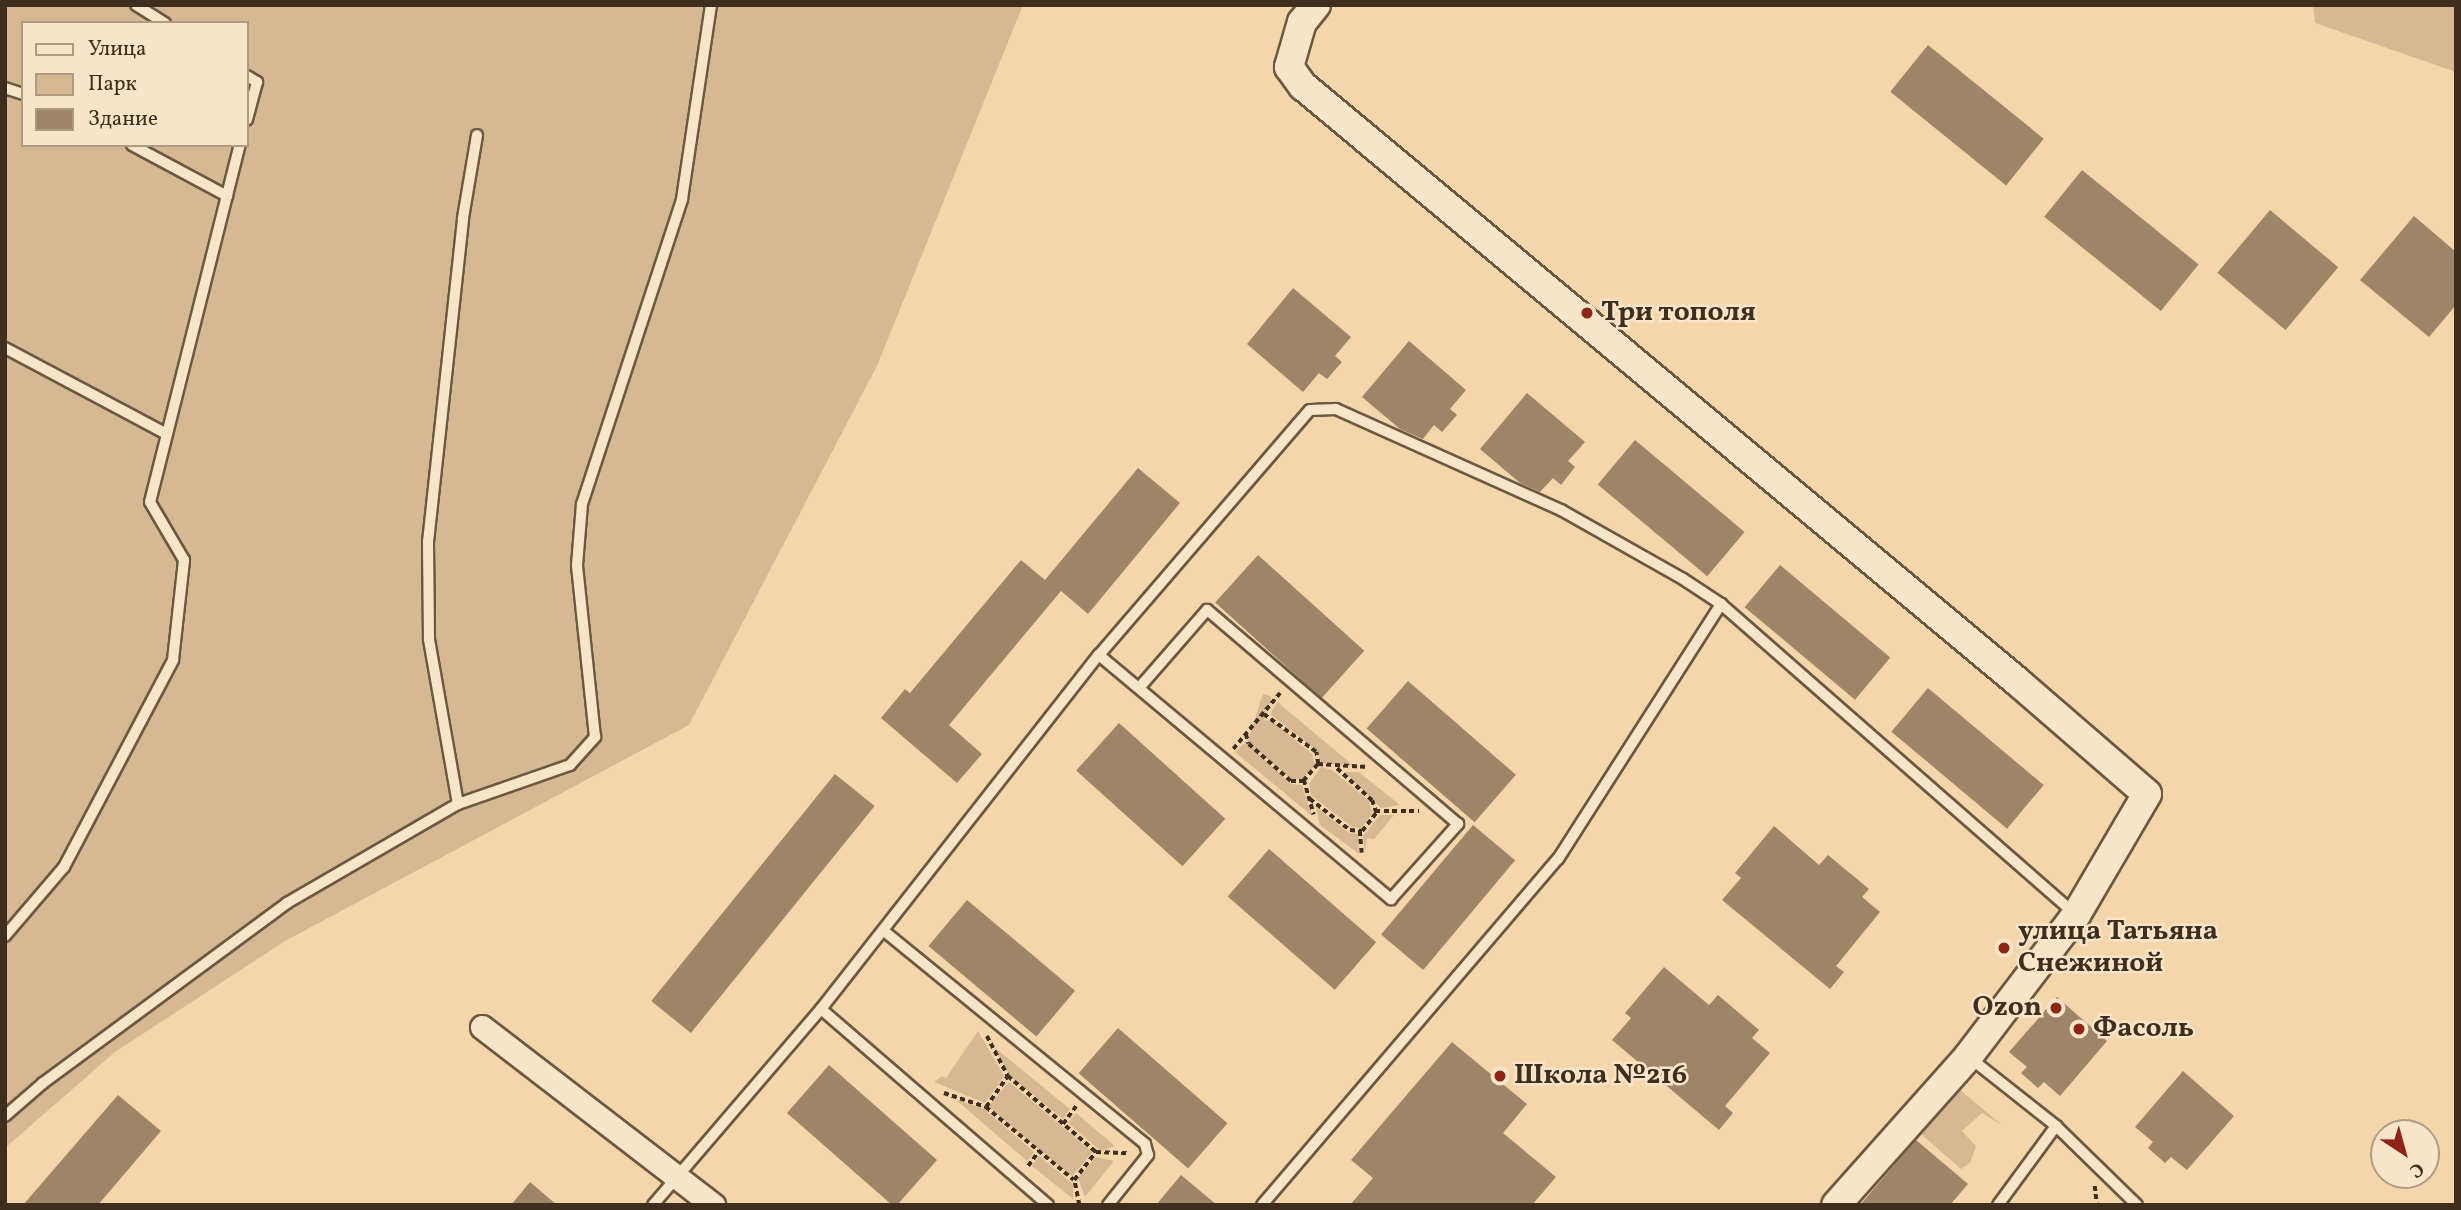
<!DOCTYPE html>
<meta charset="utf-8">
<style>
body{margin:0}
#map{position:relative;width:2461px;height:1210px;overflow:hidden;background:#f5d6ab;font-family:Vollkorn,serif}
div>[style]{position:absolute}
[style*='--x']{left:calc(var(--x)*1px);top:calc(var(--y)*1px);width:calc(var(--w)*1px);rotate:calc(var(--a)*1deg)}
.green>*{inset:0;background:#d6b993;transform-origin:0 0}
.building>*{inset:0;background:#9e8567;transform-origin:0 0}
.path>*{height:3.5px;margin-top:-1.75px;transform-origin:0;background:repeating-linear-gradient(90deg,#3f2e1e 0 5px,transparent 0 8.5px)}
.roads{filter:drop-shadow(2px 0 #6c5841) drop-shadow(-2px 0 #6c5841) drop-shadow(0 2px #6c5841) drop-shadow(0 -2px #6c5841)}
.service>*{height:10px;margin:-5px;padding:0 5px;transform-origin:5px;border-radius:5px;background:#f8e4c8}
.minor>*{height:23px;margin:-11.5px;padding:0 11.5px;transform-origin:11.5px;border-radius:11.5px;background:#f8e4c8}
.tertiary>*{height:28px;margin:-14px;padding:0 14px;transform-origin:14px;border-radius:14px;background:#f8e4c8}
.dots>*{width:19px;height:19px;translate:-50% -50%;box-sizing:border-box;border:4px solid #f8e4c8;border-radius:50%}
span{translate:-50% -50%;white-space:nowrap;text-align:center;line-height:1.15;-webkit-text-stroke:5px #f8e4c8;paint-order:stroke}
.poi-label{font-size:28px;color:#3f2e1e;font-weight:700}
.left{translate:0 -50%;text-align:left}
.right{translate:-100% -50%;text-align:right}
.frame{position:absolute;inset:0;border:7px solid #3f2e1e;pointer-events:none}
.legend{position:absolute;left:21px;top:21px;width:228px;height:126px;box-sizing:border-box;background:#f8e4c8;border:2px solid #ae9b84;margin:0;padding:9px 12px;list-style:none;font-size:21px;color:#3f2e1e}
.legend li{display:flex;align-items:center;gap:14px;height:35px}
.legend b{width:35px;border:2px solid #ae9b84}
.north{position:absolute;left:2370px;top:1119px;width:70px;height:70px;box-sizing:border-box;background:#f8e4c8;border:2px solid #ae9b84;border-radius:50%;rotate:144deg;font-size:19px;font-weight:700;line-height:28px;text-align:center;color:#3f2e1e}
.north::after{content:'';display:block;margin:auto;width:24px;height:32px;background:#8f2418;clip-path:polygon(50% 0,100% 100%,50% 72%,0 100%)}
</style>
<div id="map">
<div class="green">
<div style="clip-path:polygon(evenodd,5px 5px,1023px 5px,877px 366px,689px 725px,285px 941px,115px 1052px,5px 1148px,5px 5px,23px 23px,247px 23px,247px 145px,23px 145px,23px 23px)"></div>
<div style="clip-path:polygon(2313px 5px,2456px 5px,2456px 72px,2315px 23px)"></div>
<div style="left:1263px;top:694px;width:9px;height:58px;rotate:18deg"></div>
<div style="clip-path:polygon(1278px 701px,1281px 705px,1354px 766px,1321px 763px,1318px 751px,1270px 714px)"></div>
<div style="clip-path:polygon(1264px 720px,1272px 721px,1312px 754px,1315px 765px,1303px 779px,1291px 779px,1252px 746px,1250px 733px)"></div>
<div style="clip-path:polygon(1246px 742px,1291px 784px,1302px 785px,1312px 816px,1235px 752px)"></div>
<div style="clip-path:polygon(1321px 767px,1332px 770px,1369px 801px,1372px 814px,1361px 828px,1352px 827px,1311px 795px,1309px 784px)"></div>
<div style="clip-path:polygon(1344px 772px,1359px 772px,1400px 805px,1381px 808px)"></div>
<div style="clip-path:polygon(1316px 807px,1349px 833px,1358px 834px,1359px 854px,1320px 825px)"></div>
<div style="clip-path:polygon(1380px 815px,1394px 815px,1374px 839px,1367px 838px,1365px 853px,1363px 836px)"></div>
<div style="clip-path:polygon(978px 1031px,1004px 1076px,985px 1103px,934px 1082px,942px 1076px,946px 1078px)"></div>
<div style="clip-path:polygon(994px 1047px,1070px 1109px,1063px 1119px,1011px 1077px)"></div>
<div style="left:1009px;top:1082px;width:109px;height:32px;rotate:40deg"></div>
<div style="clip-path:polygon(1959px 1089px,2002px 1125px,1982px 1113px,1962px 1131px,1976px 1146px,1970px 1163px,1961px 1169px,1921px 1134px,1915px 1141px,1909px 1136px)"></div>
<div style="clip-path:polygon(956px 1100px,983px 1108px,1034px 1152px,1027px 1161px)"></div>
<div style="clip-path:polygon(1076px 1113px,1115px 1146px,1101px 1151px,1068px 1123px)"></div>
<div style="clip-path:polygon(1039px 1156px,1073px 1184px,1073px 1199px,1032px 1166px)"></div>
<div style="clip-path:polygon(1096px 1157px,1114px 1161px,1085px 1197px,1078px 1178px)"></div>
</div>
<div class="building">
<div style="left:1928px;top:45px;width:149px;height:60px;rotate:39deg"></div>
<div style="left:2082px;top:170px;width:150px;height:60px;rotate:39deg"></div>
<div style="left:2270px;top:210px;width:89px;height:82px;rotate:40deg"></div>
<div style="clip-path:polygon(2414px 216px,2456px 252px,2456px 305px,2429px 337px,2360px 280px)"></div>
<div style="clip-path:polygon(1293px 288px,1351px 337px,1335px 356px,1342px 362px,1327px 379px,1319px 373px,1303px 392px,1247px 344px)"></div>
<div style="clip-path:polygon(1409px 341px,1466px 390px,1450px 409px,1457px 415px,1442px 432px,1434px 425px,1423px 439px,1400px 429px,1362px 397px)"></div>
<div style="clip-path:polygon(1527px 393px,1585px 442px,1568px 461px,1575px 467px,1561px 485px,1553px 478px,1540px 492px,1520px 483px,1480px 449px)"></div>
<div style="left:1635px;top:440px;width:143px;height:58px;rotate:40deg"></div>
<div style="clip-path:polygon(1138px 468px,1180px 503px,1088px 614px,1061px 591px,949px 725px,982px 754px,957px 783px,881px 718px,905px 689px,910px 693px,1021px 560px,1045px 580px)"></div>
<div style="left:1258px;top:555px;width:143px;height:64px;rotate:42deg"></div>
<div style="left:1780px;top:565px;width:144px;height:55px;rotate:40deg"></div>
<div style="left:1408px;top:681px;width:143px;height:63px;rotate:41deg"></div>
<div style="left:1928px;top:688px;width:151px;height:57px;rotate:40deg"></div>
<div style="left:1119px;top:723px;width:143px;height:64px;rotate:42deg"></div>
<div style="left:835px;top:774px;width:51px;height:292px;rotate:39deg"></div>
<div style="left:1473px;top:825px;width:55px;height:143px;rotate:40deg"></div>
<div style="clip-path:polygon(1774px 826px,1819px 865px,1828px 855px,1869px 889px,1862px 897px,1880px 912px,1836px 966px,1844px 972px,1830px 989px,1722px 900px,1741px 878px,1735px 873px)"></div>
<div style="left:1269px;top:849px;width:142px;height:63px;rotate:41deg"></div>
<div style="left:967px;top:900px;width:141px;height:60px;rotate:40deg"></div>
<div style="clip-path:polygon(1664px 967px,1709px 1005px,1718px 995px,1759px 1030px,1752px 1038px,1770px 1053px,1725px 1106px,1733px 1113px,1719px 1130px,1612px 1040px,1631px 1018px,1625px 1013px)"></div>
<div style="clip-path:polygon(2057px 997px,2107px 1041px,2060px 1096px,2044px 1082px,2038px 1088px,2021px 1073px,2027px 1067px,2009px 1052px)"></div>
<div style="left:1118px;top:1028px;width:145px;height:60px;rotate:41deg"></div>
<div style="clip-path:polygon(1452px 1042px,1527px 1104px,1503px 1133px,1556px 1177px,1532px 1205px,1350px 1205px,1373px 1178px,1351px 1160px)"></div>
<div style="clip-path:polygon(829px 1065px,937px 1160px,897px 1205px,892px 1205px,787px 1113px)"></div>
<div style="clip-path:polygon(2183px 1071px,2234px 1116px,2187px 1170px,2171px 1157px,2165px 1163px,2148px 1148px,2153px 1142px,2135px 1127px)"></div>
<div style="clip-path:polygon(118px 1095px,161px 1131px,98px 1205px,23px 1205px)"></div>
<div style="clip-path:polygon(1916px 1140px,1968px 1184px,1950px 1205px,1860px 1205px)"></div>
<div style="clip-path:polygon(1181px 1175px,1217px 1205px,1156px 1205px)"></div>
<div style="clip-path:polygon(530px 1182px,557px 1205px,511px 1205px)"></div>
</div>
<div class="path">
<div style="--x:1246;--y:734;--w:10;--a:73"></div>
<div style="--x:1249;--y:744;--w:56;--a:41.4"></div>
<div style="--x:1291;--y:781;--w:12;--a:0"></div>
<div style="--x:1303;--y:781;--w:23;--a:-49"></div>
<div style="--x:1318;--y:764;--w:12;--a:-99"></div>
<div style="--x:1316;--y:752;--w:65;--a:-144.4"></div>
<div style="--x:1233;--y:749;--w:73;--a:-50"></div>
<div style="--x:1318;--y:764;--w:50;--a:3.4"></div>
<div style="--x:1304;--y:780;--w:36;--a:74"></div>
<div style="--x:1310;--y:799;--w:51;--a:37.8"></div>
<div style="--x:1350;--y:830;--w:12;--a:5"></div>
<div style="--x:1362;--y:831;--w:23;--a:-52"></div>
<div style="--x:1376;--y:813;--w:13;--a:-108"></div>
<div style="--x:1372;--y:801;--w:50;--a:-137.4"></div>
<div style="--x:1375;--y:811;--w:44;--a:0"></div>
<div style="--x:1360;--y:831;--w:22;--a:85"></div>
<div style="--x:987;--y:1036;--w:45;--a:62.3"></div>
<div style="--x:1008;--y:1076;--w:116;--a:40.8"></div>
<div style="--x:1096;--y:1152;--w:33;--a:2"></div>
<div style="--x:944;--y:1093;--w:44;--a:18.4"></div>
<div style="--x:986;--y:1107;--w:114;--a:39.7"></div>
<div style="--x:986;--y:1107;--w:38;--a:-55"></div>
<div style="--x:1063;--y:1124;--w:22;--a:-54"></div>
<div style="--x:1028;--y:1166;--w:19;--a:-54"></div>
<div style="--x:2095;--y:1186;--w:19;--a:84"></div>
<div style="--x:1079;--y:1205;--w:25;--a:-101"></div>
<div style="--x:1074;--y:1180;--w:36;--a:-52"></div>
</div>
<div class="roads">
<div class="service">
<div style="--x:136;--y:5;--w:34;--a:32"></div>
<div style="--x:247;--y:76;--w:12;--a:31"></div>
<div style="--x:257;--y:82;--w:39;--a:105"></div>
<div style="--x:5;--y:88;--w:19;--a:18"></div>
<div style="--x:132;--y:145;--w:108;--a:28.2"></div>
<div style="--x:5;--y:348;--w:183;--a:28"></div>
<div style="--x:1099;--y:655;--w:381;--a:39.9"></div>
<div style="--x:1391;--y:899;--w:101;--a:-48.2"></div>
<div style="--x:1458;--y:824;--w:330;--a:-139.5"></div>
<div style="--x:1207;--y:610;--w:103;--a:131.1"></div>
<div style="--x:458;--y:804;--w:168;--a:-100"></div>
<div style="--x:429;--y:639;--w:97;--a:-90.6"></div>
<div style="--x:428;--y:542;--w:326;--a:-83.8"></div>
<div style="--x:463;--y:218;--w:84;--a:-80.4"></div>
<div style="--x:884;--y:931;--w:337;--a:39.2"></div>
<div style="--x:1145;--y:1144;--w:11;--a:75"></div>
<div style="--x:1148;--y:1155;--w:64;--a:128.7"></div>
<div style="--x:5;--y:936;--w:91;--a:-49.5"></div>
<div style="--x:64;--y:867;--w:234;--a:-62.2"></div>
<div style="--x:173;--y:660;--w:101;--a:-83.7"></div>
<div style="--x:184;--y:560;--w:67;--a:-120.4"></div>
<div style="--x:150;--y:502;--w:368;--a:-75.9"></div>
<div style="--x:821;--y:1009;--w:300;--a:40.8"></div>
<div style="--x:1970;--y:1058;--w:110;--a:38.3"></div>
<div style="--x:2056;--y:1126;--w:113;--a:44.3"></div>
<div style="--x:5;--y:1116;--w:50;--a:-41"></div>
<div style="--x:43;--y:1083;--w:303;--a:-36.4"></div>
<div style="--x:287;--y:903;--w:198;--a:-30.1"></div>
<div style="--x:458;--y:804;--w:119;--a:-19.2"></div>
<div style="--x:570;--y:765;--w:38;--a:-48"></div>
<div style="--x:595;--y:737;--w:173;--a:-96"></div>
<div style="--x:577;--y:565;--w:61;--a:-85.3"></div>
<div style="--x:582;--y:504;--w:321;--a:-71.8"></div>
<div style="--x:682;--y:199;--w:196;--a:-81.5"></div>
<div style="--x:653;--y:1205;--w:258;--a:-49.4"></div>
<div style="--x:821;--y:1009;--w:450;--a:-51.9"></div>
<div style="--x:1099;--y:655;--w:323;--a:-49.3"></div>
<div style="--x:1310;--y:410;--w:26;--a:-2"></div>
<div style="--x:1336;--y:409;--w:247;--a:24.2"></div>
<div style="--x:1561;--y:510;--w:140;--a:29.5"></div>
<div style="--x:1683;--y:579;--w:45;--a:33.3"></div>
<div style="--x:1721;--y:604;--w:471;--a:41.2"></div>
<div style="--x:1262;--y:1205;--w:455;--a:-49.5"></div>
<div style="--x:1558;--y:859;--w:303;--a:-57.4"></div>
<div style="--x:1998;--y:1205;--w:98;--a:-53.7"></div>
</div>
<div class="minor">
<div style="--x:482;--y:1027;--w:292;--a:37.6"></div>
</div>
<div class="tertiary">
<div style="--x:1316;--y:5;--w:22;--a:129"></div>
<div style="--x:1302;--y:22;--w:47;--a:106.1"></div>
<div style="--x:1289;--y:67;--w:24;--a:54"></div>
<div style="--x:1303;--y:86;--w:932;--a:39.82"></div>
<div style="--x:2019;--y:683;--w:169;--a:40.9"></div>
<div style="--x:2147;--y:794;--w:140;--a:120.4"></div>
<div style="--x:2076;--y:915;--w:178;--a:127.3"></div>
<div style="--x:1968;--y:1057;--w:198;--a:131.7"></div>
</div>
</div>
<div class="dots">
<div style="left:1587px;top:313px;background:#8f2418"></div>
<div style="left:2004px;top:948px;background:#8f2418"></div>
<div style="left:2056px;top:1008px;background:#8f2418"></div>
<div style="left:2079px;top:1029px;background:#8f2418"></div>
<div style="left:1500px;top:1076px;background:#8f2418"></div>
</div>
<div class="poi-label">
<span class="left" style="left:1601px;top:313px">Три тополя</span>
<span class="left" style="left:2018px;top:948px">улица Татьяна<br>Снежиной</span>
<span class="right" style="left:2042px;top:1008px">Ozon</span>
<span class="left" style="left:2093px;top:1029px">Фасоль</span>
<span class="left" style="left:1514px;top:1076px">Школа №216</span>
</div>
<div class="frame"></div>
<ul class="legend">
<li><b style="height:9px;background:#f8e4c8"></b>Улица</li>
<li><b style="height:19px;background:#d6b993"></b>Парк</li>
<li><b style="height:19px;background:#9e8567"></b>Здание</li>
</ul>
<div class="north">С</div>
</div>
